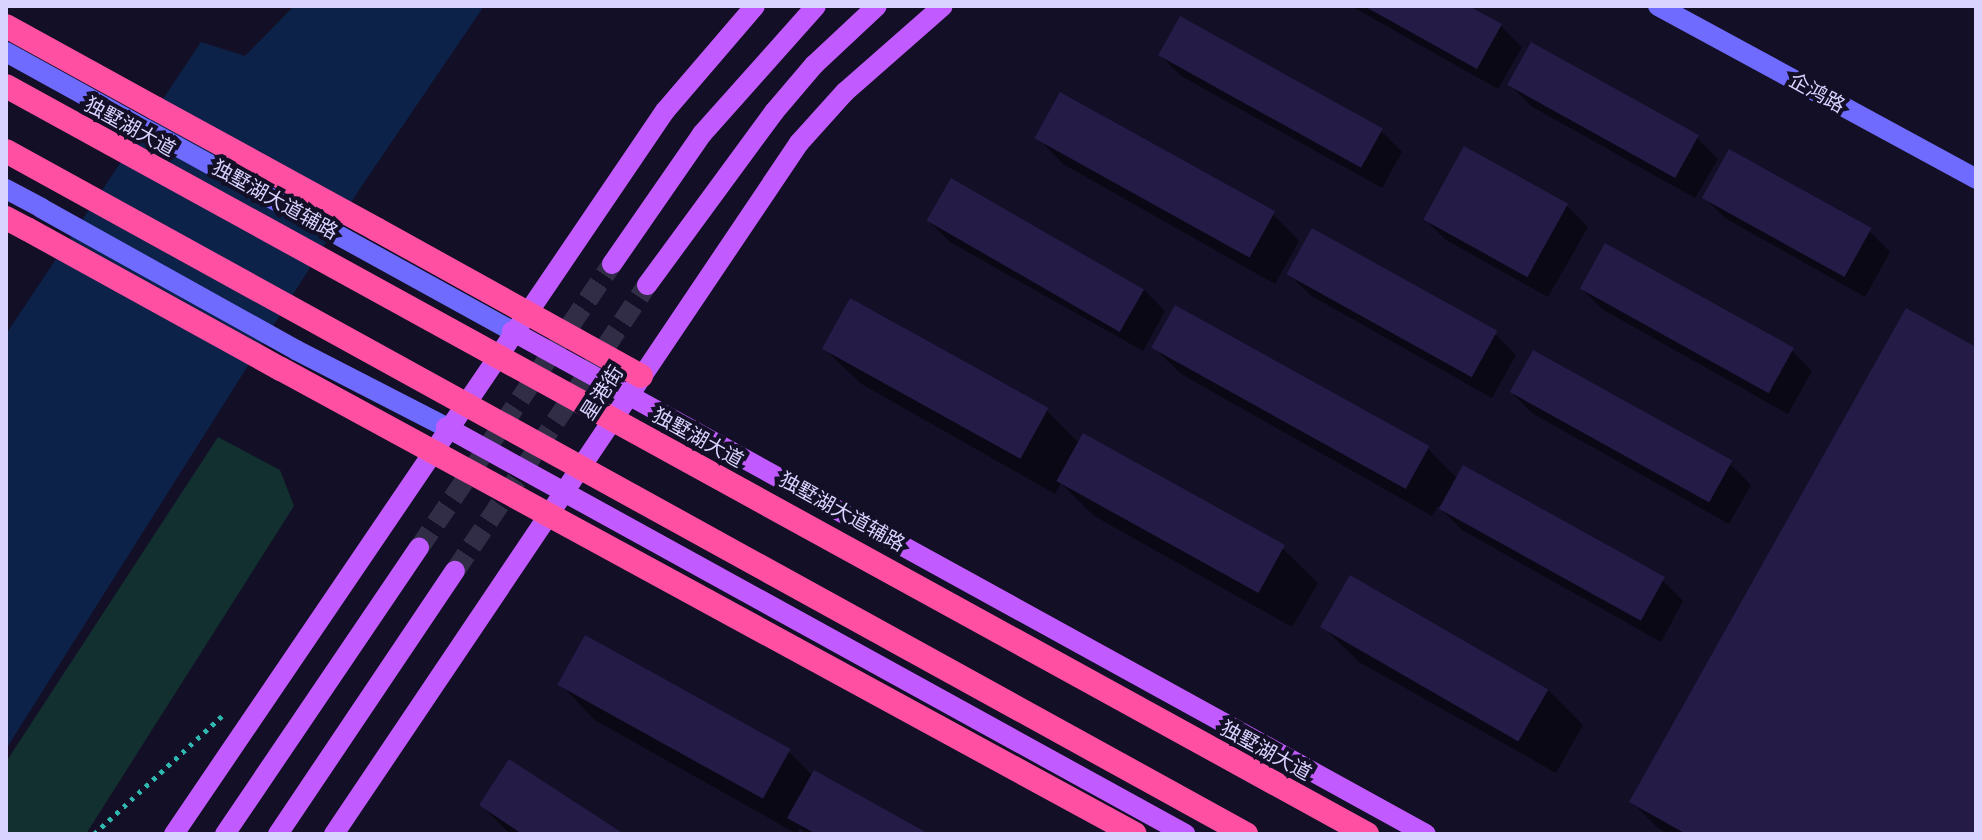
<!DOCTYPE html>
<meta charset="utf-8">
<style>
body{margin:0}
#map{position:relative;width:1982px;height:840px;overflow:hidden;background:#130f26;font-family:"DM Sans","Noto Sans SC",sans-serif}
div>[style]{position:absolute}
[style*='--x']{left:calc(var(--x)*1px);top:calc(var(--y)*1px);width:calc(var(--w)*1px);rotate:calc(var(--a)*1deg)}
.green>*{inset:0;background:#12302f}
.water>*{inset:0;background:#0c2248}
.shadow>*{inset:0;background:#0007}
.building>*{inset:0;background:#241b47;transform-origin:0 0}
.primary-tunnel>*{height:20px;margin-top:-10px;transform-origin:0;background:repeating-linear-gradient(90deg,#312d47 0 20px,transparent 0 30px)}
.path>*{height:5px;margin-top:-2.5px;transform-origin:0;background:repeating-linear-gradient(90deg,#2fb8b0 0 4px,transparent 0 10px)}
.secondary>*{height:20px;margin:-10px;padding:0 10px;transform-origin:10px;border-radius:10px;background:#6f6bff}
.primary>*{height:20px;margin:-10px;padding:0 10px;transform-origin:10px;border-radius:10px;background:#c25bff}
.highway>*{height:24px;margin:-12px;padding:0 12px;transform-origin:12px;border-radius:12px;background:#ff4fa3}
.secondary-bridge>*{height:20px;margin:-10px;padding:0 10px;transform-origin:10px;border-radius:10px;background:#6f6bff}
.highway-bridge>*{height:24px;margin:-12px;padding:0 12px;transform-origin:12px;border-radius:12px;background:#ff4fa3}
span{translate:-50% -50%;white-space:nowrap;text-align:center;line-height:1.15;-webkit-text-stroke:8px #130f26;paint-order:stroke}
.street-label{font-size:20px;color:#d9d4ff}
.frame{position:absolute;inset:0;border:8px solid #d9d4ff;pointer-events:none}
</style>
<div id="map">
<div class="green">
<div style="clip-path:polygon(218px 437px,280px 470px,294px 506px,86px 834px,6px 834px,6px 762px)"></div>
</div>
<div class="water">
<div style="clip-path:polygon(294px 6px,484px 6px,359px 190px,6px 749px,6px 334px,201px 42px,245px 56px)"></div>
</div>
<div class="shadow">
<div style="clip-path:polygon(1351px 6px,1465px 6px,1501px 26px,1522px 47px,1498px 89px)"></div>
<div style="clip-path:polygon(1160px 55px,1381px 131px,1402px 152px,1382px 188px,1181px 76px)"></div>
<div style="clip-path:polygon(1510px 85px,1697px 138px,1718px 159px,1695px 198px,1531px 106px)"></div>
<div style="clip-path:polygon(1037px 137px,1273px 214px,1299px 241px,1275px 284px,1063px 164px)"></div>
<div style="clip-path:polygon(951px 181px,1144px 290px,1165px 311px,1143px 351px,950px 242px,929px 221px)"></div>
<div style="clip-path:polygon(1704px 197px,1869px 231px,1890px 252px,1865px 297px,1725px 218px)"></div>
<div style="clip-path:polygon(1567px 206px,1588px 227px,1548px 297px,1446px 240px,1425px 219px)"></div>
<div style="clip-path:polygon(1289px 274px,1495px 334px,1516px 355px,1492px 398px,1310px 295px)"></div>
<div style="clip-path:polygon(1581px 288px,1791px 350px,1812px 371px,1788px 414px,1602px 309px)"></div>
<div style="clip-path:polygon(824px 348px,1047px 411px,1080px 444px,1282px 548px,1318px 583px,1292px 627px,1094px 516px,1061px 483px,1055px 494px,860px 383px)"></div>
<div style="clip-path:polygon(1154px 348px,1428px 449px,1458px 479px,1662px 580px,1683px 601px,1661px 642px,1462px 530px,1438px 506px,1432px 516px,1181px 374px)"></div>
<div style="clip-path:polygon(1976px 350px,1976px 834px,1668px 834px,1658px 828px,1631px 801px)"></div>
<div style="clip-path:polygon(1511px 392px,1730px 464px,1751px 485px,1729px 524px,1532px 413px)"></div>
<div style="clip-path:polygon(1351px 578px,1548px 690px,1583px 725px,1556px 773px,1359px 662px,1323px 627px)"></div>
<div style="clip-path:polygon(560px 684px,789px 752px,813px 776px,925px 834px,806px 834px,800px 828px,797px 834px,595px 720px)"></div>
<div style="clip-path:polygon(481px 805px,620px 834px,510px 834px)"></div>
</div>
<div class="building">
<div style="clip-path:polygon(1364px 6px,1469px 6px,1502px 24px,1477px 69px)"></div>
<div style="left:1180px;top:16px;width:232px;height:45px;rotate:29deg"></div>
<div style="left:1531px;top:42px;width:192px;height:49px;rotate:29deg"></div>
<div style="left:1060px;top:92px;width:246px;height:53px;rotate:29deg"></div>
<div style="left:1464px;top:146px;width:119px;height:84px;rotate:29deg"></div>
<div style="left:1729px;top:149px;width:163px;height:56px;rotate:29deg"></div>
<div style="left:951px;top:178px;width:223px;height:49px;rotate:30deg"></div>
<div style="left:1312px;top:228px;width:212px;height:53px;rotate:29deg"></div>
<div style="left:1605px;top:243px;width:216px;height:52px;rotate:29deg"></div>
<div style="left:850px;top:298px;width:227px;height:58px;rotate:29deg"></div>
<div style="left:1175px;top:305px;width:291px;height:49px;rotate:29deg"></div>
<div style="clip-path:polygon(1906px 308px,1976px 347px,1976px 834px,1686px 834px,1629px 802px)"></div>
<div style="left:1533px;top:350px;width:228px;height:48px;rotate:29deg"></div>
<div style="left:1083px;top:433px;width:231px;height:55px;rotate:29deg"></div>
<div style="left:1463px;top:465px;width:231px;height:50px;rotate:29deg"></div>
<div style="left:1350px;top:575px;width:229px;height:60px;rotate:30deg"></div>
<div style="left:585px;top:635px;width:235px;height:57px;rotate:29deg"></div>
<div style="clip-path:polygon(509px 759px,624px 834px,522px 834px,479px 805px)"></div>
<div style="clip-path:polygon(814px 770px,929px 834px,816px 834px,787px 818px)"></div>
</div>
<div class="primary-tunnel">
<div style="--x:419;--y:548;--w:343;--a:-55.8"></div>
<div style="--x:455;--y:571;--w:344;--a:-56.1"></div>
</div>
<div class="path">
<div style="--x:94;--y:834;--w:174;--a:-42.7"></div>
</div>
<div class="secondary">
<div style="--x:1658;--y:6;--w:362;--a:28.5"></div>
<div style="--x:6;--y:52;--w:578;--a:28.87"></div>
<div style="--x:6;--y:189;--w:40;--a:28"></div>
<div style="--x:296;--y:350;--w:169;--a:27.2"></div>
</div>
<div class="primary">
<div style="--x:612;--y:264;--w:158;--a:-55.3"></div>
<div style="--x:702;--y:134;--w:171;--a:-48.3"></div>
<div style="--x:647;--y:285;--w:215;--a:-53.7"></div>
<div style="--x:774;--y:112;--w:62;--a:-49.6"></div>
<div style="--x:814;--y:65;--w:86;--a:-43.1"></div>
<div style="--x:512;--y:331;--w:1043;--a:28.83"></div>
<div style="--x:446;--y:427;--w:844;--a:28.84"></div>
<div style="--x:174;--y:834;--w:874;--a:-55.82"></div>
<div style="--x:665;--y:111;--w:138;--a:-49.4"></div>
<div style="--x:225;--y:834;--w:346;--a:-55.9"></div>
<div style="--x:278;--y:834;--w:317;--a:-56.1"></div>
<div style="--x:334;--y:834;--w:833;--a:-56.06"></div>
<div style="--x:799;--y:143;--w:69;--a:-48"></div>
<div style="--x:845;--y:92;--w:130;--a:-41.3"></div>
</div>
<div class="highway">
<div style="--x:6;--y:26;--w:170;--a:28.8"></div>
<div style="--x:6;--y:218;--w:24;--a:28"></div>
<div style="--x:376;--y:229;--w:303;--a:29"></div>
<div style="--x:281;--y:369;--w:972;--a:28.57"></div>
</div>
<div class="secondary-bridge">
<div style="--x:41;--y:208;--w:292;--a:29.1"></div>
</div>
<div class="highway-bridge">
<div style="--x:6;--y:86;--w:1553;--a:28.79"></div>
<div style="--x:155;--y:108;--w:252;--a:28.7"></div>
<div style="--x:6;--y:151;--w:1416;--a:28.85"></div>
<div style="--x:27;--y:229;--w:290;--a:28.9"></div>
</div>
<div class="street-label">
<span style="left:1817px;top:93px;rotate:29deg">企鸿路</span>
<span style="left:130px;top:127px;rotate:29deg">独墅湖大道</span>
<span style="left:275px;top:200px;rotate:29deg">独墅湖大道辅路</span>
<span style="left:602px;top:393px;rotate:-57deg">星港街</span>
<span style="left:698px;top:438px;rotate:29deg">独墅湖大道</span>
<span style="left:842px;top:512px;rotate:29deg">独墅湖大道辅路</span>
<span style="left:1266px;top:751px;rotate:29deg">独墅湖大道</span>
</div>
<div class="frame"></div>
</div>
